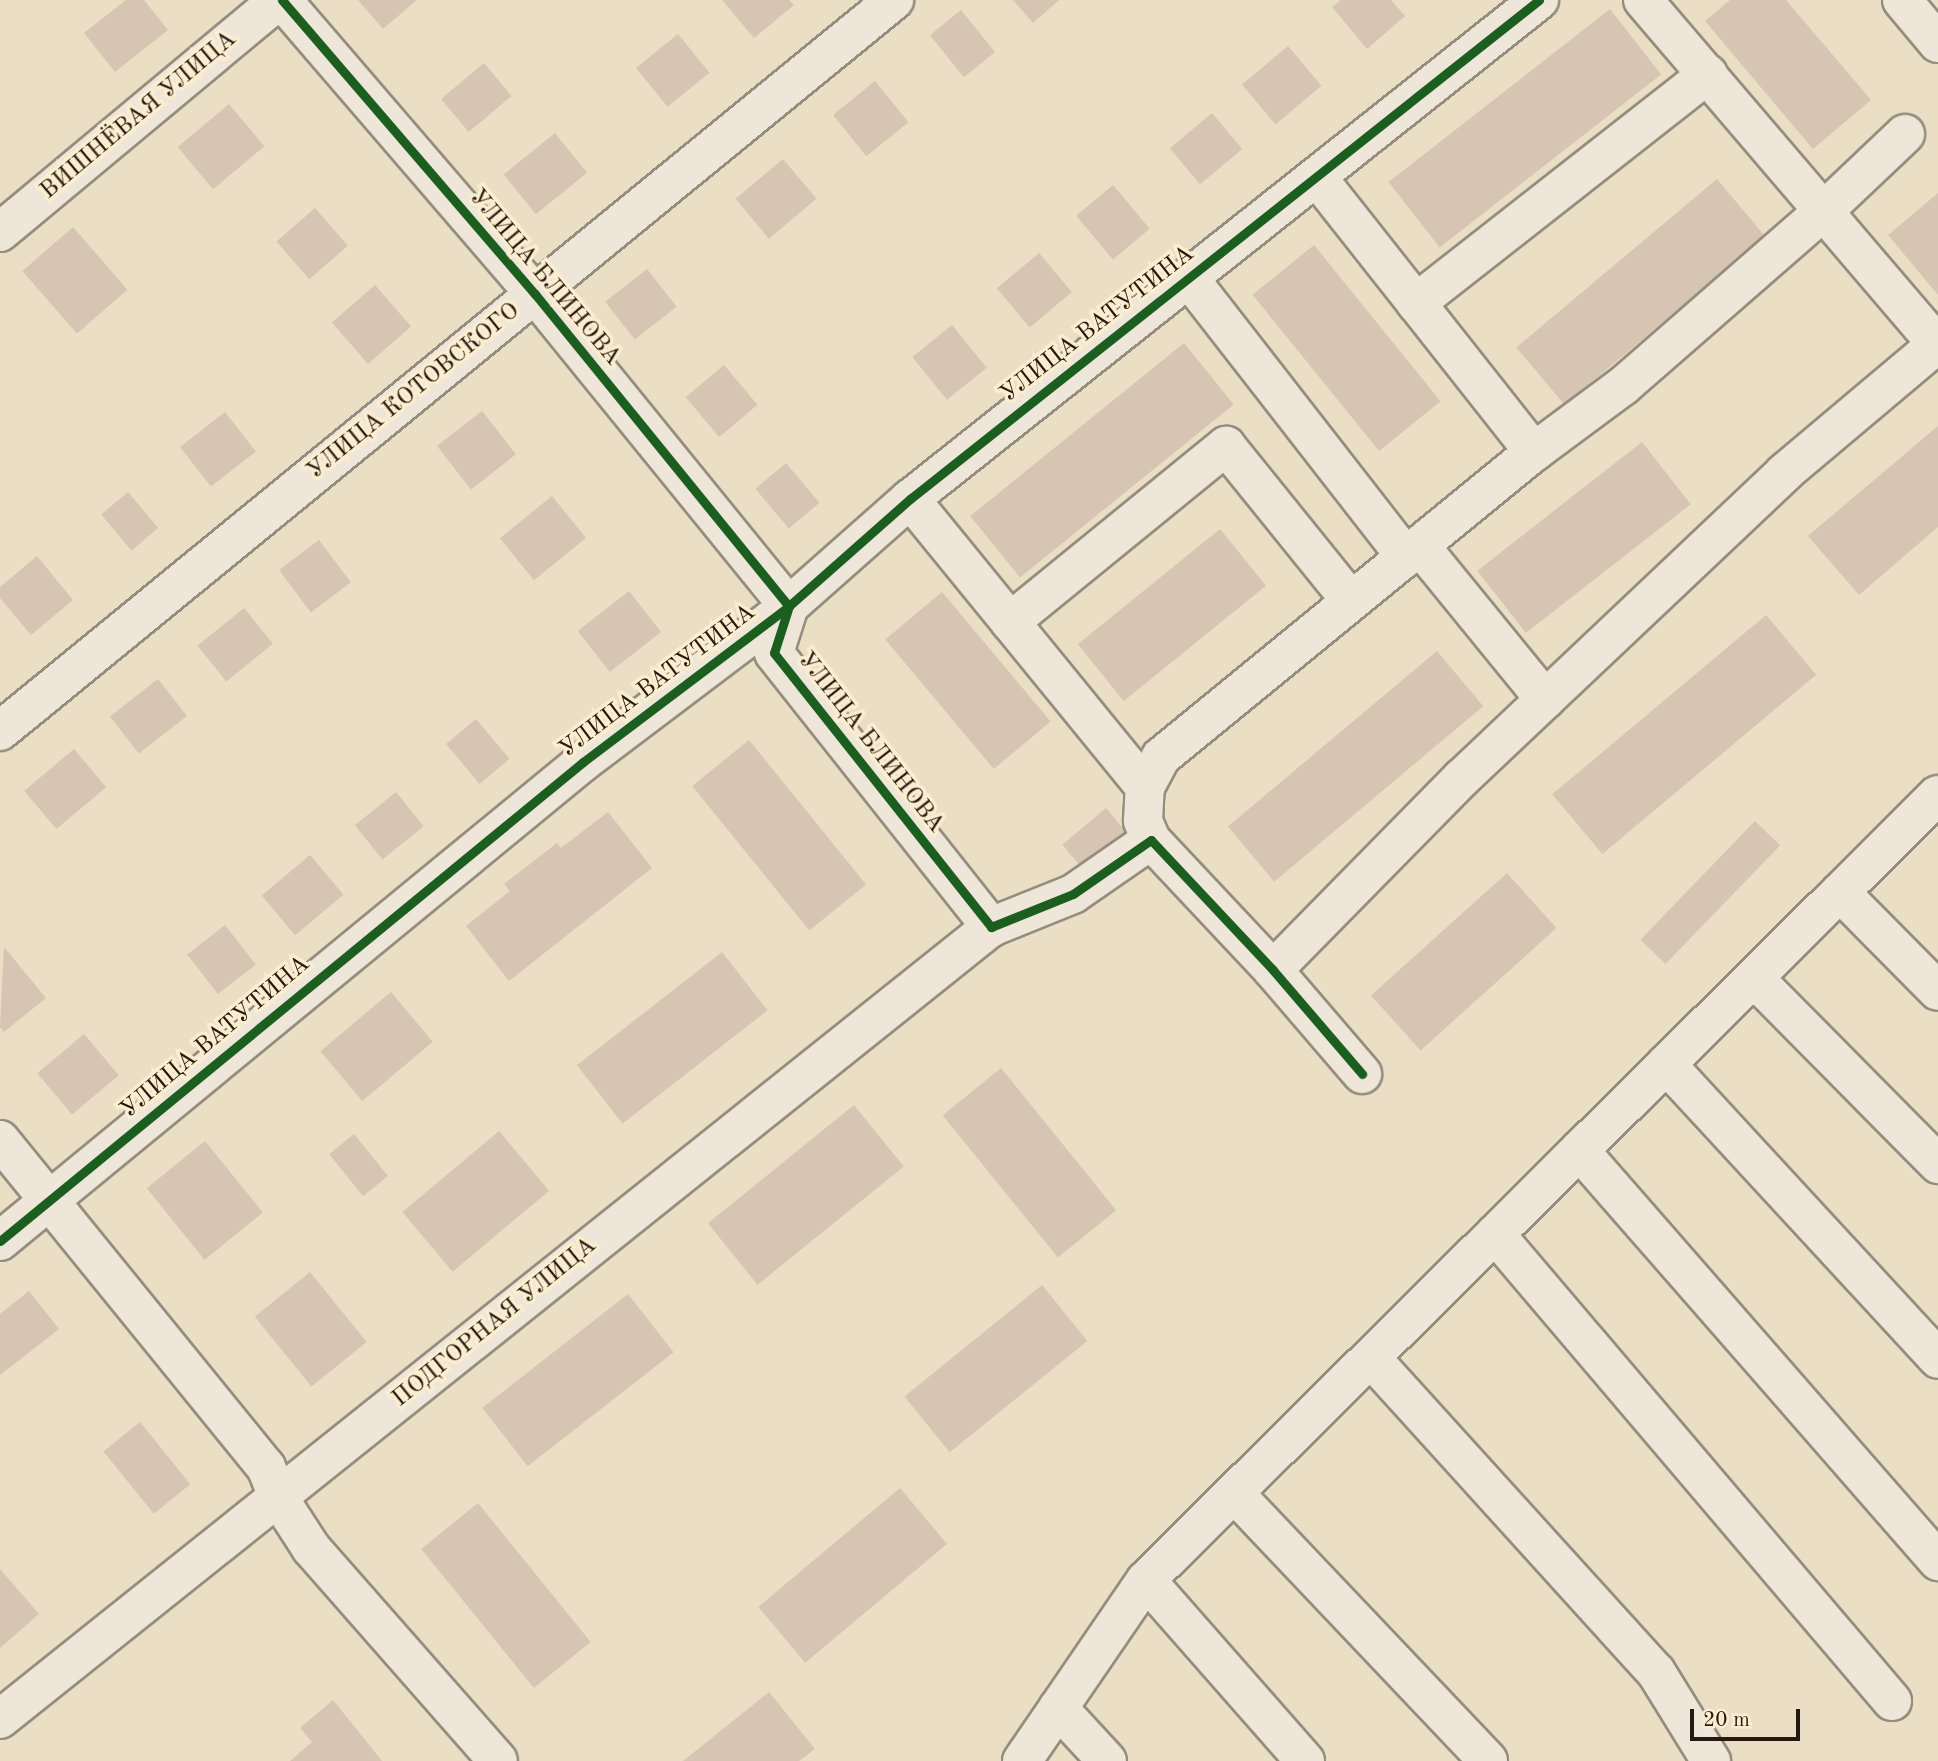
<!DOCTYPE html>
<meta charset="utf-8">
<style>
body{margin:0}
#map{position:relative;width:1938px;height:1761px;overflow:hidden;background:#eadec4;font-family:"Old Standard TT",serif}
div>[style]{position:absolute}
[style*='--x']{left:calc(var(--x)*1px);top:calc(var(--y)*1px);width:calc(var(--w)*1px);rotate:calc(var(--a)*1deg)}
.building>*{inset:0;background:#d5c5b2;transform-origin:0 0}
.roads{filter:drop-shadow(2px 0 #958d7d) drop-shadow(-2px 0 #958d7d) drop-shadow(0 2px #958d7d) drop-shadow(0 -2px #958d7d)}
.minor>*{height:38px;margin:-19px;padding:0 19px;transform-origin:19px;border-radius:19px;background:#ede6d9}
.cycleway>*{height:9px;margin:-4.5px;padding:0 4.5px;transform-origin:4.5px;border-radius:4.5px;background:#1b5e20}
span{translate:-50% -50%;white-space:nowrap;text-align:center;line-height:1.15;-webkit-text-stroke:7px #fbedcf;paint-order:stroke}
.street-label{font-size:24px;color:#241810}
.scale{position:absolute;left:1690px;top:1709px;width:110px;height:32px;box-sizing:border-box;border:4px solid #241810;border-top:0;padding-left:9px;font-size:21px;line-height:24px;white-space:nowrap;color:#241810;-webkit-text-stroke:5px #fbedcf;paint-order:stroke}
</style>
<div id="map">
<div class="building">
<div style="clip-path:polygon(126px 0,144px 0,168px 30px,115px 72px,84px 33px)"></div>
<div style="clip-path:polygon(358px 0,417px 0,383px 29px)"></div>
<div style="clip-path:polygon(722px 0,789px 0,794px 5px,754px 38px)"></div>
<div style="clip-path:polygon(1013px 0,1059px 0,1033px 23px)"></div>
<div style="clip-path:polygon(1341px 0,1391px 0,1405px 16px,1367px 49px,1332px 7px)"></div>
<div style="clip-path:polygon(1730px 0,1786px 0,1871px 100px,1813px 149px,1705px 21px)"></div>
<div style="left:1610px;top:9px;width:83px;height:281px;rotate:52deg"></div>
<div style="left:961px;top:10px;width:54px;height:40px;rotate:51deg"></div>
<div style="left:678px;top:34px;width:50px;height:54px;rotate:51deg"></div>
<div style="left:1288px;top:46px;width:52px;height:60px;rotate:50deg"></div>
<div style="left:484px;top:63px;width:43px;height:56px;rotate:50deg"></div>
<div style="left:875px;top:81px;width:53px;height:54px;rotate:51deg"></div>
<div style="left:229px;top:104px;width:55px;height:67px;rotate:50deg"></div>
<div style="left:1212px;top:113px;width:47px;height:55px;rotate:50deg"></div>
<div style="left:555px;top:133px;width:51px;height:66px;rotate:51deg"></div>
<div style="left:783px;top:159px;width:52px;height:62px;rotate:50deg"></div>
<div style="left:1717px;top:179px;width:75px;height:262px;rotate:50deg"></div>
<div style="left:1113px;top:185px;width:57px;height:48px;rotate:50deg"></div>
<div style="clip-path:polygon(1938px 193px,1938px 295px,1888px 235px)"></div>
<div style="left:315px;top:208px;width:50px;height:51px;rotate:49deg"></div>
<div style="left:73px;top:227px;width:83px;height:67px;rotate:49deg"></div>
<div style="left:1314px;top:245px;width:201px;height:79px;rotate:51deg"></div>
<div style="left:1039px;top:253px;width:51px;height:55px;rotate:50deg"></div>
<div style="left:647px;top:269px;width:48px;height:53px;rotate:52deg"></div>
<div style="left:375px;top:285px;width:55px;height:57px;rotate:49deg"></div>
<div style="left:952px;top:325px;width:55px;height:51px;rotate:51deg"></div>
<div style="left:1184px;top:343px;width:79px;height:275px;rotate:51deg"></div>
<div style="left:724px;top:365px;width:52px;height:50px;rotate:50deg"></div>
<div style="left:482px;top:411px;width:55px;height:57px;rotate:52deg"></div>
<div style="left:225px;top:412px;width:50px;height:57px;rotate:52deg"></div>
<div style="clip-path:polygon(1938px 426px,1938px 527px,1859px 595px,1808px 536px)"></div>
<div style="left:1642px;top:442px;width:79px;height:209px;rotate:52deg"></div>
<div style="left:786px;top:463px;width:52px;height:40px;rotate:50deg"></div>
<div style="left:128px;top:492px;width:47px;height:35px;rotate:50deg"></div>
<div style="left:552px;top:496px;width:54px;height:67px;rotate:51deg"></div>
<div style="left:1220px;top:529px;width:73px;height:183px;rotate:51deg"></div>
<div style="left:319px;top:540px;width:53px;height:50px;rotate:53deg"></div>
<div style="clip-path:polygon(37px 556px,73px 600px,31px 635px,0 598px,0 587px)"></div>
<div style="left:629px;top:591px;width:52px;height:65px;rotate:52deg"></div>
<div style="left:942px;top:592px;width:169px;height:74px;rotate:50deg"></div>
<div style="left:244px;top:608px;width:46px;height:60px;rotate:51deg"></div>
<div style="left:1766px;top:615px;width:78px;height:279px;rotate:50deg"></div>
<div style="left:1437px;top:651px;width:72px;height:273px;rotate:50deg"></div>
<div style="left:158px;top:679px;width:47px;height:61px;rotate:52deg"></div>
<div style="left:476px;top:719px;width:52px;height:39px;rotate:50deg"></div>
<div style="left:749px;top:740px;width:186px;height:73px;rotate:51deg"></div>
<div style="left:74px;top:749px;width:50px;height:65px;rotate:50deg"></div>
<div style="left:396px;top:792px;width:44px;height:53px;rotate:51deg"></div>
<div style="left:1106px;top:808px;width:35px;height:57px;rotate:50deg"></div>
<div style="clip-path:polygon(608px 812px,652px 868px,509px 981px,466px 926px,510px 891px,504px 884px,557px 843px,561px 848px)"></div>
<div style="left:1755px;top:821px;width:35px;height:165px;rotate:44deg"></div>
<div style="left:310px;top:855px;width:52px;height:63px;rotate:50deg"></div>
<div style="left:1507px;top:873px;width:74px;height:183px;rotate:48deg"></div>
<div style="left:225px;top:925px;width:50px;height:48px;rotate:52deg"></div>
<div style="clip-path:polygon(4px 947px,46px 998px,4px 1032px,0 1027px)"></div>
<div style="left:722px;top:952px;width:74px;height:184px;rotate:52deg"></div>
<div style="left:391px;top:992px;width:65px;height:92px;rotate:50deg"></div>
<div style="left:84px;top:1034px;width:54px;height:61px;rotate:50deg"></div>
<div style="left:1001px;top:1068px;width:183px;height:75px;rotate:51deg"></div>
<div style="left:854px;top:1105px;width:79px;height:188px;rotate:51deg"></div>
<div style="left:499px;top:1131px;width:78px;height:126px;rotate:50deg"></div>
<div style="left:354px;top:1134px;width:54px;height:32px;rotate:51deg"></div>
<div style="left:205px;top:1141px;width:92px;height:75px;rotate:51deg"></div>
<div style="left:310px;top:1272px;width:90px;height:71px;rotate:51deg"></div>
<div style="left:1042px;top:1285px;width:72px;height:177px;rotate:51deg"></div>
<div style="clip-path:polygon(29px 1291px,59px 1329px,0 1375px,0 1314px)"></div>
<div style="left:628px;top:1294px;width:74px;height:185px;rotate:52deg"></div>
<div style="left:140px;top:1422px;width:80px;height:47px;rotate:51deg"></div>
<div style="left:900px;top:1488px;width:73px;height:185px;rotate:50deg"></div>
<div style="left:478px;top:1503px;width:179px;height:73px;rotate:51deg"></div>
<div style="clip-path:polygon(0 1569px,39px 1614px,0 1648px)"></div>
<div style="clip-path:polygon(769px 1692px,815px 1749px,799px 1761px,683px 1761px)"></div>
<div style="clip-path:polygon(333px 1700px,382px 1761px,290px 1761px,312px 1742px,300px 1728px)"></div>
</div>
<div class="roads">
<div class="minor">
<div style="--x:282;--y:0;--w:388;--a:49.3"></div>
<div style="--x:535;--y:294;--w:402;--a:50.9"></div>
<div style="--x:789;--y:606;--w:49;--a:107.7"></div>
<div style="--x:774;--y:653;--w:350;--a:51.6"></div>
<div style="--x:991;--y:927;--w:88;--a:-21.9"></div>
<div style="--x:1073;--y:894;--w:95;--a:-34.7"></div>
<div style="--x:1151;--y:840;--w:178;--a:46.8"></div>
<div style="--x:1273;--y:970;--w:137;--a:49.4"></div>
<div style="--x:1643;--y:0;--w:454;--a:49.5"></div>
<div style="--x:1902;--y:0;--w:56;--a:50.1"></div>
<div style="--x:0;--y:232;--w:362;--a:-39.8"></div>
<div style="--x:1188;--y:277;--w:355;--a:52.1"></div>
<div style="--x:1416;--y:303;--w:371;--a:-38.1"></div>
<div style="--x:1534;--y:452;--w:111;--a:-36.6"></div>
<div style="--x:1623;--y:386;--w:269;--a:-41.1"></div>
<div style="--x:1826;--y:209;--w:109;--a:-43.5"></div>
<div style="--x:910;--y:499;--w:372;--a:50.8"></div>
<div style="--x:1420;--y:546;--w:198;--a:50.8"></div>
<div style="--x:1010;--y:622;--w:279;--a:-39.2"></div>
<div style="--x:1226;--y:446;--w:199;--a:51.1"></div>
<div style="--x:0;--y:731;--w:1155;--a:-39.27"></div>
<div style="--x:1151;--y:840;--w:21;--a:-113"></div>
<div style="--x:1143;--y:821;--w:34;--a:-87"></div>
<div style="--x:1145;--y:787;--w:34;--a:-62"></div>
<div style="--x:1161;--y:757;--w:482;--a:-39.3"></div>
<div style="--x:1534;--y:452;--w:350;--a:-128.3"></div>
<div style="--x:1840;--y:892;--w:139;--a:45.3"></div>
<div style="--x:1273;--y:970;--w:269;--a:-45.5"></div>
<div style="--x:1462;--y:778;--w:444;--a:-43.4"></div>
<div style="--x:1784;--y:473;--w:200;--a:-40.1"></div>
<div style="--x:1754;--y:978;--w:262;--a:45.3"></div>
<div style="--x:1666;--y:1064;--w:401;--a:47.3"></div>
<div style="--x:0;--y:1140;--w:422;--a:50.9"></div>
<div style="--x:266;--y:1467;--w:32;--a:68"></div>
<div style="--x:278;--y:1497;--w:61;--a:57.1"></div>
<div style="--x:311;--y:1548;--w:283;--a:48.7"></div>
<div style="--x:1579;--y:1150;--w:546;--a:48.86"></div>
<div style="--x:1495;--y:1234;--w:613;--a:49.63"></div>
<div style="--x:0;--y:1241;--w:755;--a:-39.41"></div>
<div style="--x:583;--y:762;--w:258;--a:-37.1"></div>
<div style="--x:789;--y:606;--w:162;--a:-41.5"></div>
<div style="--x:910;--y:499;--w:803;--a:-38.43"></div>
<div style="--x:1371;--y:1358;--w:424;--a:47.8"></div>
<div style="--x:1656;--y:1672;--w:105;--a:58.3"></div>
<div style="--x:1234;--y:1493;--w:369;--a:46.5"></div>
<div style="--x:1146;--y:1580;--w:241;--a:48.7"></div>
<div style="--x:1058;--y:1708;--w:72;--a:47.2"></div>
<div style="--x:0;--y:1719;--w:1269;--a:-38.63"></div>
<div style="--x:1022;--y:1761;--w:219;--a:-55.6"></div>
<div style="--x:1146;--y:1580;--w:1115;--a:-44.75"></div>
</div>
</div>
<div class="cycleway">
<div style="--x:282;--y:0;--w:388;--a:49.3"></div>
<div style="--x:535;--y:294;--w:402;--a:50.9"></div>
<div style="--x:789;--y:606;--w:49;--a:107.7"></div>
<div style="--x:774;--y:653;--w:350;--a:51.6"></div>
<div style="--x:991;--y:927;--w:88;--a:-21.9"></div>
<div style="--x:1073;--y:894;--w:95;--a:-34.7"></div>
<div style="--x:1151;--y:840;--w:178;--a:46.8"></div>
<div style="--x:1273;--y:970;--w:137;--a:49.4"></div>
<div style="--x:0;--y:1241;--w:755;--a:-39.41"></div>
<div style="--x:583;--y:762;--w:258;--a:-37.1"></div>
<div style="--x:789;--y:606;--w:162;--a:-41.5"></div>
<div style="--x:910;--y:499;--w:803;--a:-38.43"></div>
</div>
<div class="street-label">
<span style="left:139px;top:116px;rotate:-40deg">ВИШНЁВАЯ УЛИЦА</span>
<span style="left:544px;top:278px;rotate:50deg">УЛИЦА БЛИНОВА</span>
<span style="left:1098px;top:325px;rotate:-38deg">УЛИЦА ВАТУТИНА</span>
<span style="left:414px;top:392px;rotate:-39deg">УЛИЦА КОТОВСКОГО</span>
<span style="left:658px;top:682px;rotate:-37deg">УЛИЦА ВАТУТИНА</span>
<span style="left:870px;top:743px;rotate:52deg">УЛИЦА БЛИНОВА</span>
<span style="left:216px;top:1038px;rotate:-40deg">УЛИЦА ВАТУТИНА</span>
<span style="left:495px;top:1323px;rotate:-39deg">ПОДГОРНАЯ УЛИЦА</span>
</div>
<div class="scale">20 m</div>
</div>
